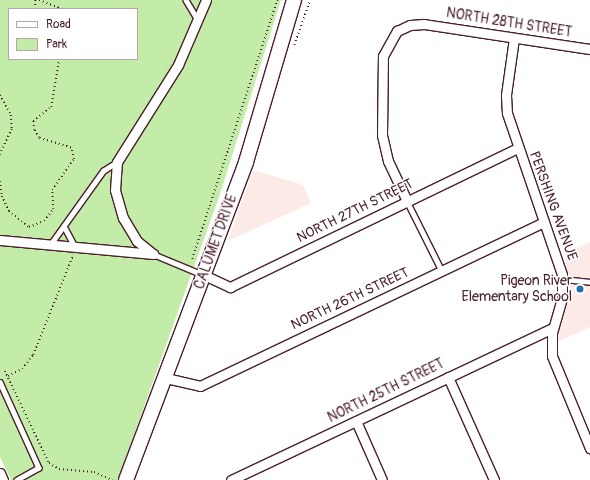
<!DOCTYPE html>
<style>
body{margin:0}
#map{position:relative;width:590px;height:480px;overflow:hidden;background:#fff;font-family:Pangolin,sans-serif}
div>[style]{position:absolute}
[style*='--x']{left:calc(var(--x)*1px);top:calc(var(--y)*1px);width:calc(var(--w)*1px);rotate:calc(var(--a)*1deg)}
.built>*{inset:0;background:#fceae7}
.green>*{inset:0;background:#c2eca8}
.path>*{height:1.5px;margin-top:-0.75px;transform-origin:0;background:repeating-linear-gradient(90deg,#4a1f2b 0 1px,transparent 0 4px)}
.roads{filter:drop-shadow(1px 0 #4a1f2b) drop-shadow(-1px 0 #4a1f2b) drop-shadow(0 1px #4a1f2b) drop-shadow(0 -1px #4a1f2b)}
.lane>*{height:4.5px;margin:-2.25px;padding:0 2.25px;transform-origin:2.25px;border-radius:2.25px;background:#fff}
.street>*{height:9px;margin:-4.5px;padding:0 4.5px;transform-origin:4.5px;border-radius:4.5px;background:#fff}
.primary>*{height:14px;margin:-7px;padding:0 7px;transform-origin:7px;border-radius:7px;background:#fff}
.dots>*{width:11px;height:11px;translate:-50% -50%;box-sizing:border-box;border:2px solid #fff;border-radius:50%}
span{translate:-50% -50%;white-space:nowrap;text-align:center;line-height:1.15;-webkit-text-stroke:3px #fff;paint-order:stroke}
.street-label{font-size:14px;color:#4a1f2b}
.poi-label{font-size:14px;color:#4a1f2b}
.right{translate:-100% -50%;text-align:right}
.legend{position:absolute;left:8px;top:8px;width:130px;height:52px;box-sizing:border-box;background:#fff;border:1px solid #b7a5aa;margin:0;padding:5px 7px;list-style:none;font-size:12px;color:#4a1f2b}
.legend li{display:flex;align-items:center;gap:8px;height:20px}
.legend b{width:20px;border:1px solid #b7a5aa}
</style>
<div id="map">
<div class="built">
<div style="clip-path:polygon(253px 170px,303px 185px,311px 203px,228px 241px)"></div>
<div style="clip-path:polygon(590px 242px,590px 327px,557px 342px,570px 295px,565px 254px)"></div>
</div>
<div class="green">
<div style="clip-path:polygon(evenodd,0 0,281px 0,220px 194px,118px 480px,11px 480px,0 457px,0 0,9px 9px,137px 9px,137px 59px,9px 59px,9px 9px)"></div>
</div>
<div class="path">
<div style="--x:39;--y:0;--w:25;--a:21"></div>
<div style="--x:35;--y:9;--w:9;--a:-90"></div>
<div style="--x:294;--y:45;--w:48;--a:-70.4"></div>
<div style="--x:0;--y:95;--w:23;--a:61"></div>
<div style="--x:11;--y:115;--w:14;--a:86"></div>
<div style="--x:12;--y:129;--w:29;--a:115"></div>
<div style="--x:0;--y:181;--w:15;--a:82"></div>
<div style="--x:2;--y:196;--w:17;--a:65"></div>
<div style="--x:9;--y:211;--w:26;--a:39"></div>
<div style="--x:29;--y:227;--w:16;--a:-22"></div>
<div style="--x:44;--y:221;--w:15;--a:-53"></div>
<div style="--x:53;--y:209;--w:19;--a:-93"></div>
<div style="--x:52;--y:190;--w:38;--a:-55"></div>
<div style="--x:74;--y:159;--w:11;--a:-105"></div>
<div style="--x:71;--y:148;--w:34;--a:-163"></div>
<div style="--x:39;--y:138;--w:9;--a:-122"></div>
<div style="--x:34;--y:130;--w:9;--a:-96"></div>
<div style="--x:33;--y:121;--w:23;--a:-38"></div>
<div style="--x:51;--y:107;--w:49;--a:-80.5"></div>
<div style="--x:192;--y:259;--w:273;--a:-71.8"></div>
<div style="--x:5;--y:371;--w:102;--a:64.4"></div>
<div style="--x:49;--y:463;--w:12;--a:31"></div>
<div style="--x:59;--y:469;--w:35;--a:5"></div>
<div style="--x:94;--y:472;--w:20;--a:24"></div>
<div style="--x:8;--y:376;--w:16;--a:-27"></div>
<div style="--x:22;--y:369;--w:18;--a:-52"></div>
<div style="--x:33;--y:355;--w:108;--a:-68.2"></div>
</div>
<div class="roads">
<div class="lane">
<div style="--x:186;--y:0;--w:23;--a:59"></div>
<div style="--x:407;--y:201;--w:78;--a:63.4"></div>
<div style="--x:64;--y:226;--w:24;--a:62"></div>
<div style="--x:50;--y:245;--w:91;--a:-54.4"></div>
<div style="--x:103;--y:171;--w:17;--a:-33"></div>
<div style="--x:153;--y:254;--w:52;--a:22.6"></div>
<div style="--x:563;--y:279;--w:27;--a:6"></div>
<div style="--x:0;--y:382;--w:94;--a:65.6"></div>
<div style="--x:39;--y:468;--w:25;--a:151"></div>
</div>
<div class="street">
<div style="--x:514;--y:38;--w:58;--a:98"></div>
<div style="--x:506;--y:95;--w:18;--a:87"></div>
<div style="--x:507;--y:113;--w:171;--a:71.2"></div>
<div style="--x:562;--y:275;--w:23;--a:90"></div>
<div style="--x:562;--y:298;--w:36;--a:106"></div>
<div style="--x:552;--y:333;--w:23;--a:90"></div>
<div style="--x:552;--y:356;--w:100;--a:67.6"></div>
<div style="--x:407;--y:201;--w:44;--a:-115.4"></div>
<div style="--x:388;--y:161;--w:27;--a:-103"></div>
<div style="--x:382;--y:135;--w:79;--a:-89.3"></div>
<div style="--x:383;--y:56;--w:29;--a:-61"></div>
<div style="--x:397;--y:31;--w:14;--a:-25"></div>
<div style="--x:410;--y:25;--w:14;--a:-4"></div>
<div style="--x:424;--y:24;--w:168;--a:8.6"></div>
<div style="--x:0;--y:240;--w:154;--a:5.2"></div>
<div style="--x:153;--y:254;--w:21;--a:-141"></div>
<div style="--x:137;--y:241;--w:27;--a:-121"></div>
<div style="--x:123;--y:218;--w:29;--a:-106"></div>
<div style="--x:115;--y:190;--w:28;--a:-86"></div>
<div style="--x:117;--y:162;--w:115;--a:-57.8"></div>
<div style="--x:178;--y:65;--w:71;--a:-66.7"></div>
<div style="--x:204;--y:275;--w:29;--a:25"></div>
<div style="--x:230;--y:287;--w:319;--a:-25.8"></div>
<div style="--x:448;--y:377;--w:113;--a:65.9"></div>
<div style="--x:166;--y:378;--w:35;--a:13"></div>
<div style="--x:200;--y:386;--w:381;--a:-25.5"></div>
<div style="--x:356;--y:421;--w:64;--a:66.2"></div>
<div style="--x:0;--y:473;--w:8;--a:67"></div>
<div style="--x:231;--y:480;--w:356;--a:-25.3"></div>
</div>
<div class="primary">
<div style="--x:126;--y:480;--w:340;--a:-69.3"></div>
<div style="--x:246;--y:162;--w:169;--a:-73.5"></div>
</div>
</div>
<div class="dots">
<div style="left:580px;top:289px;background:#1f6fb2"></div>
</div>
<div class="street-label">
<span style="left:509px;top:23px;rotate:9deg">NORTH 28TH STREET</span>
<span style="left:553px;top:206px;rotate:70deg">PERSHING AVENUE</span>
<span style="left:355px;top:211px;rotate:-26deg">NORTH 27TH STREET</span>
<span style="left:216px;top:242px;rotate:-70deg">CALUMET DRIVE</span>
<span style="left:350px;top:299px;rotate:-25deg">NORTH 26TH STREET</span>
<span style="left:386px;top:391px;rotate:-26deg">NORTH 25TH STREET</span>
</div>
<div class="poi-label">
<span class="right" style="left:572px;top:289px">Pigeon River<br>Elementary School</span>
</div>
<ul class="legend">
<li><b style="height:5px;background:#fff"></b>Road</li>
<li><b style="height:11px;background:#c2eca8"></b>Park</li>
</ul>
</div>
